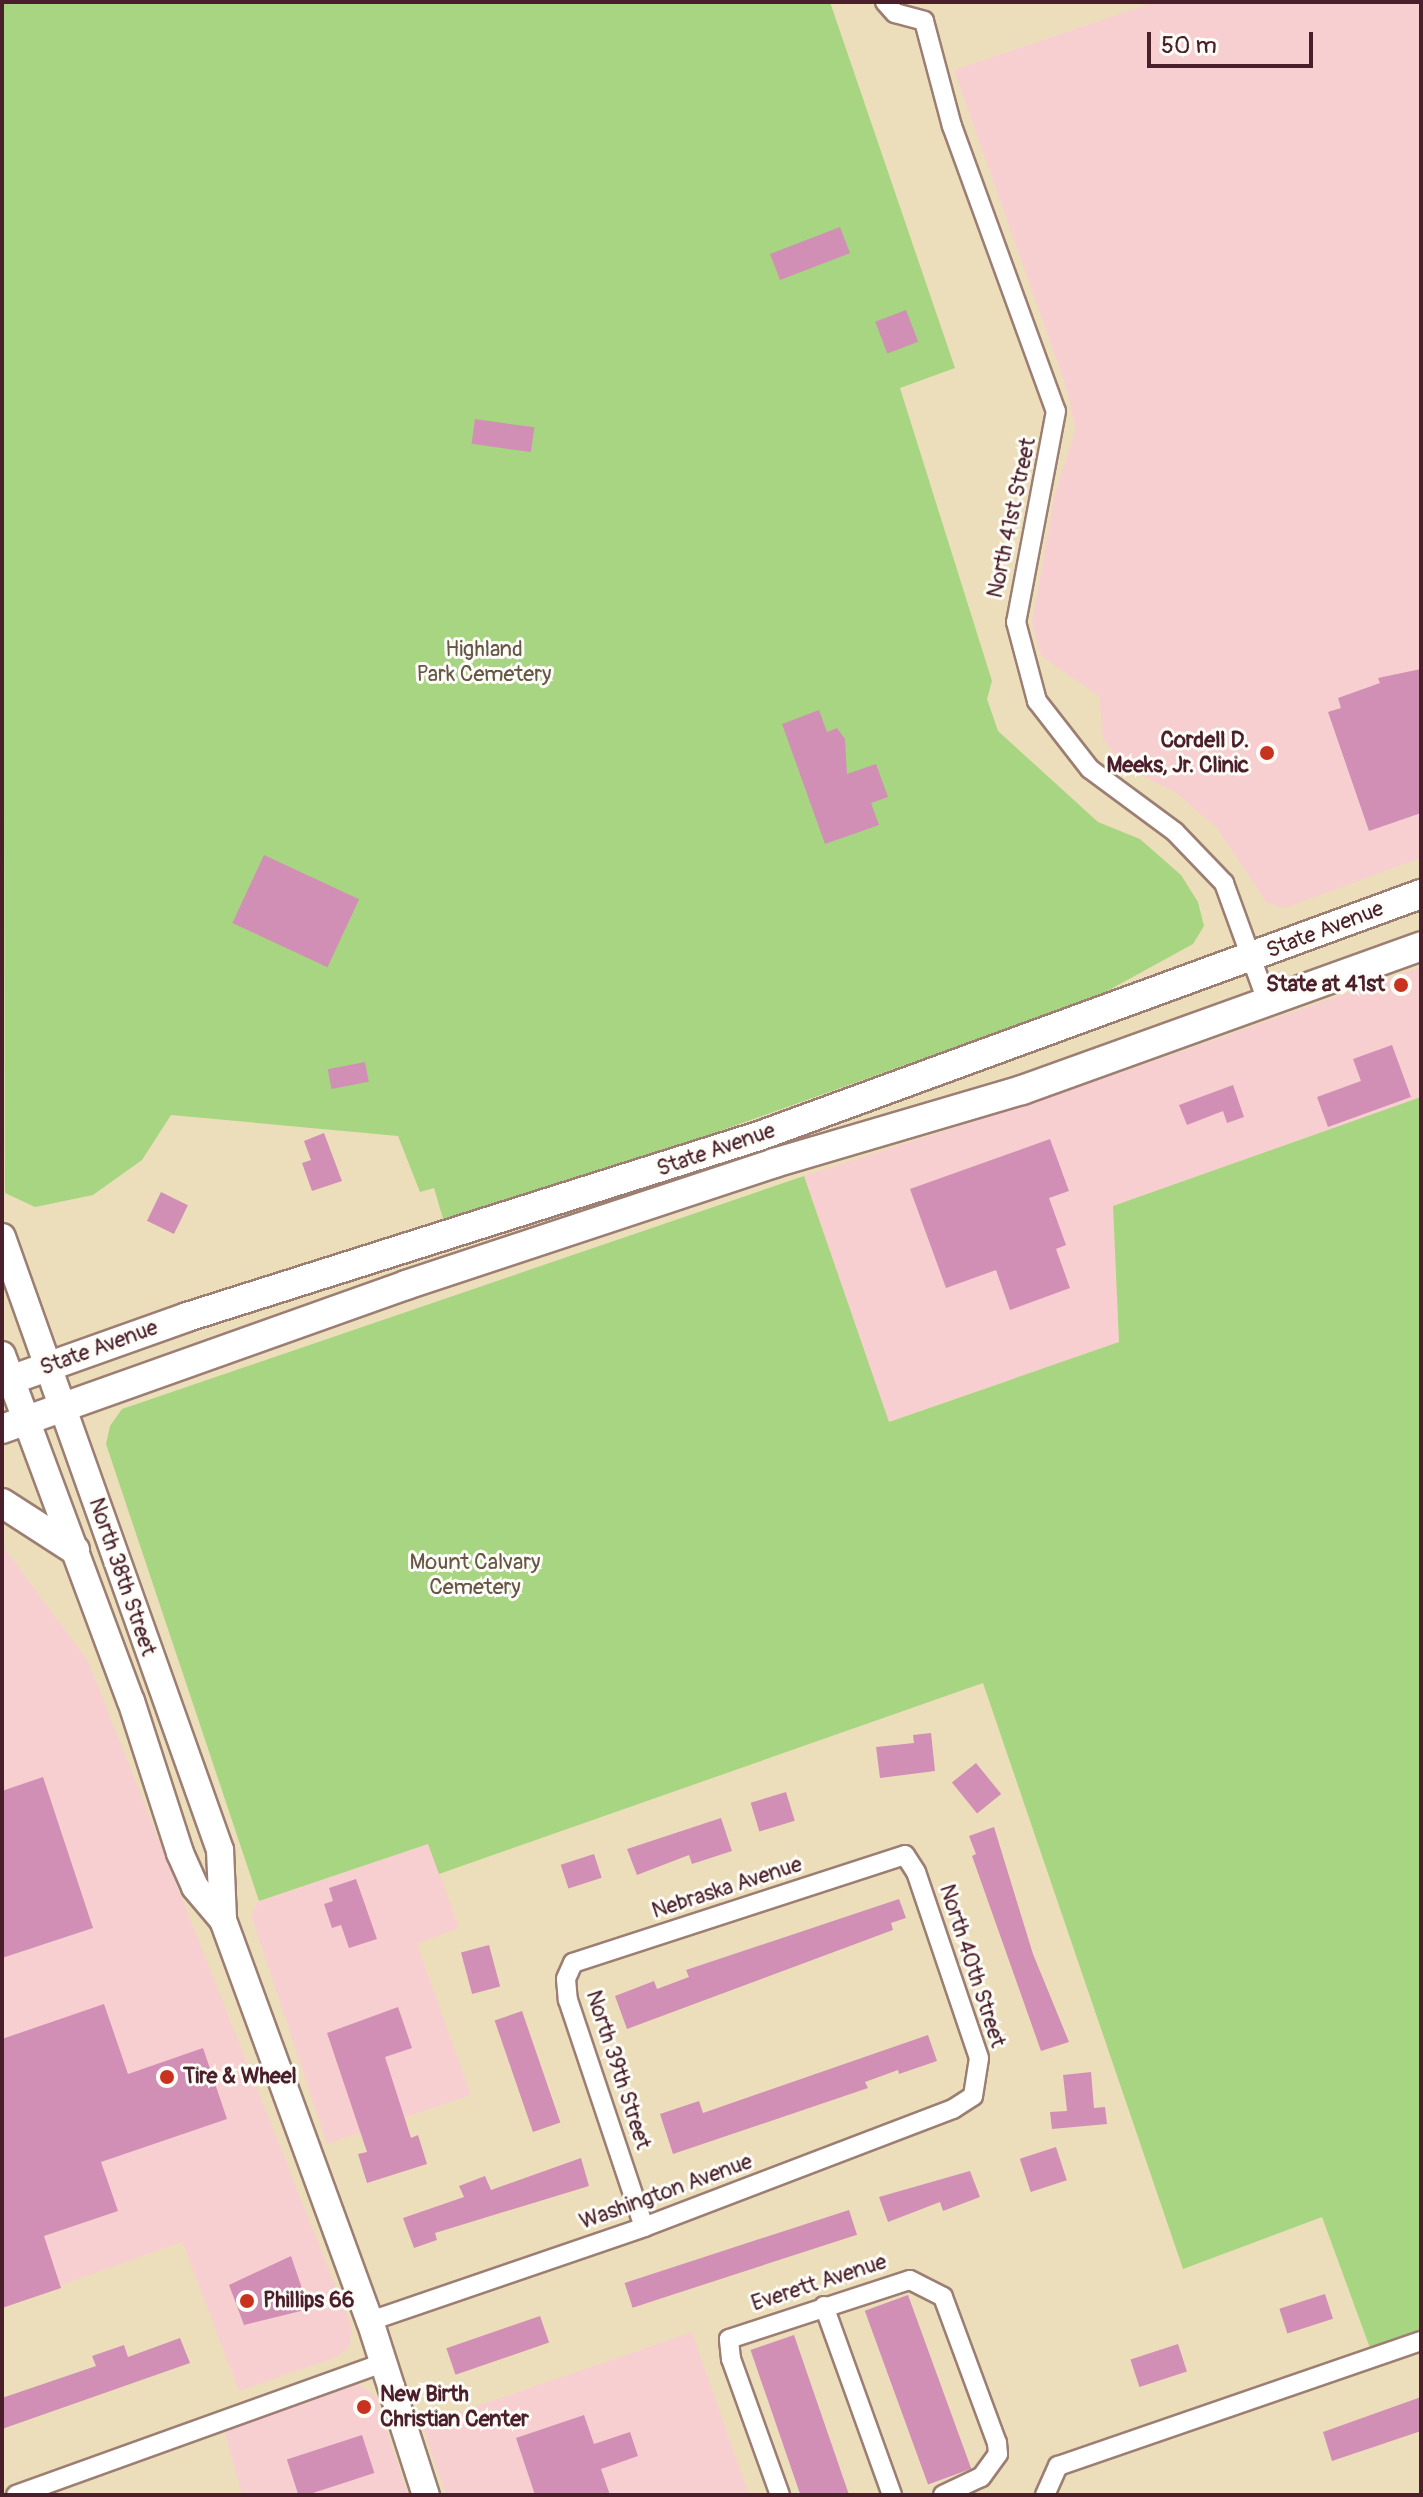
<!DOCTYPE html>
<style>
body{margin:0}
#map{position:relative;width:1423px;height:2497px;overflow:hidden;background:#eddebb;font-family:Pangolin,sans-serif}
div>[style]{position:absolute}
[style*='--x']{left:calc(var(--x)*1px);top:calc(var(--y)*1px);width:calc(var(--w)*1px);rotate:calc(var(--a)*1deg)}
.built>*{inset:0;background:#f7cfd0}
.green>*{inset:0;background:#a8d581}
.building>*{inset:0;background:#d18fb6;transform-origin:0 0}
.roads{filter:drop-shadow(2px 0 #9c7e73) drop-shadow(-2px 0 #9c7e73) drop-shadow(0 2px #9c7e73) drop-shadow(0 -2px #9c7e73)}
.minor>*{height:18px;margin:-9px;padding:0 9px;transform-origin:9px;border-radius:9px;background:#fff}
.secondary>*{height:26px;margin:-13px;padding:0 13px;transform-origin:13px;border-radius:13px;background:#fff}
.primary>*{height:28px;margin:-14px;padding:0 14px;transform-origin:14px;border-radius:14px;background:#fff}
.dots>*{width:22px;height:22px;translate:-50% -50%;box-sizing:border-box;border:4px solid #fdfcf7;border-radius:50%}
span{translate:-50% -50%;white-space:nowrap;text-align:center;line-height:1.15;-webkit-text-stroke:6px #fdfcf7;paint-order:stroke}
.street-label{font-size:22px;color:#4a1f2b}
.park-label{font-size:22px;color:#665645}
.poi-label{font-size:22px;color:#4a1f2b;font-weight:700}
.right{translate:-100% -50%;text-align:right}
.left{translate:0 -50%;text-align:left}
.frame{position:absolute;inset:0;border:4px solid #4a1f2b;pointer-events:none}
.scale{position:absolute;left:1147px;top:32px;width:166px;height:36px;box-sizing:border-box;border:4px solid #4a1f2b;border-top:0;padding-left:10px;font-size:24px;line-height:28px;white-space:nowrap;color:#4a1f2b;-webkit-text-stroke:6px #fdfcf7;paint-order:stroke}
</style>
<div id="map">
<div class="built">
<div style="clip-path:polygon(1155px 2px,1421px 2px,1421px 858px,1285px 908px,1267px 903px,1216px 827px,1175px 792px,1125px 767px,1103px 739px,1099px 696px,1041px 656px,1032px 623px,1055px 493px,1076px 429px,1065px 384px,954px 70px)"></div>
<div style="clip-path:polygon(1421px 967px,1421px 1097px,1113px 1206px,1119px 1342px,888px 1422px,804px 1176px,1071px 1090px)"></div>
<div style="clip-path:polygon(2px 1545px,88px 1661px,352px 2328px,349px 2347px,337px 2357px,239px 2391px,182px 2242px,2px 2306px)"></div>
<div style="clip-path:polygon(429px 1844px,459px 1928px,417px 1944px,471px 2095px,327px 2144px,251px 1915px,259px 1901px)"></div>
<div style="clip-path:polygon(692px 2332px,749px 2495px,446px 2495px,422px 2425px)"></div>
<div style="clip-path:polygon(356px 2382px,376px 2397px,408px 2495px,242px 2495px,224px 2429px)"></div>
</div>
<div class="green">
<div style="clip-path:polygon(2px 2px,830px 2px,955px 368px,900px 388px,992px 681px,987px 699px,998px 731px,1098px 822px,1140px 839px,1181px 875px,1198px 902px,1204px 926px,1193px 944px,1098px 996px,689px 1142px,444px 1222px,434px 1188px,420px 1192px,398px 1136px,171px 1115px,142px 1160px,93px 1195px,35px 1207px,5px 1193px)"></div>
<div style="clip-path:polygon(1421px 1097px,1421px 2329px,1370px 2348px,1322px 2217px,1183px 2269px,983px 1683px,439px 1874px,428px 1844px,259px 1901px,106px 1444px,110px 1426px,122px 1409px,804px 1176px,889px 1422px,1119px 1342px,1113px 1206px)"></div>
</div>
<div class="building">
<div style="left:840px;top:227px;width:28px;height:75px;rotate:69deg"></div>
<div style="left:906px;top:310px;width:34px;height:33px;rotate:69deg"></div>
<div style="left:475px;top:419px;width:60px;height:25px;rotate:8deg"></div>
<div style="clip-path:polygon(1421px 669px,1421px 813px,1369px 831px,1328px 712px,1341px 708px,1338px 698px,1380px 683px,1378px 678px)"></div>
<div style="clip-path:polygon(819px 710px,827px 732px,837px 728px,845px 739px,847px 774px,876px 764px,888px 797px,871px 803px,879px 825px,825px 844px,782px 724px)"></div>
<div style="left:264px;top:855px;width:105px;height:75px;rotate:25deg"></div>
<div style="clip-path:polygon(1392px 1045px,1411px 1097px,1328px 1127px,1317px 1097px,1361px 1081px,1353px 1059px)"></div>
<div style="left:365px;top:1062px;width:20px;height:38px;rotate:79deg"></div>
<div style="clip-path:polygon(1233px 1085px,1244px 1117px,1227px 1123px,1223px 1111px,1187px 1125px,1179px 1105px)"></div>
<div style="clip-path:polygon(324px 1133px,342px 1181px,312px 1191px,302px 1163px,311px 1160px,304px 1141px)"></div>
<div style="clip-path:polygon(1050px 1139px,1069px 1191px,1049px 1198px,1066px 1245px,1056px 1249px,1070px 1288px,1010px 1310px,996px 1270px,946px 1288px,910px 1189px)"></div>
<div style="left:161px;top:1192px;width:30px;height:32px;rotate:26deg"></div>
<div style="clip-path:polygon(931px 1733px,935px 1771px,880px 1778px,876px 1747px,914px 1743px,913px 1735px)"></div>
<div style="left:976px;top:1763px;width:40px;height:31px;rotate:51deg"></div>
<div style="clip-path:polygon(43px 1777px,93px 1928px,2px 1958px,2px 1791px)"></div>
<div style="left:786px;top:1792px;width:30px;height:37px;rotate:73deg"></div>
<div style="clip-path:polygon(721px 1818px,732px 1851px,692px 1864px,689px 1855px,637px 1875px,627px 1849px)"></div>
<div style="clip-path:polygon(994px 1827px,1033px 1954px,1069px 2042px,1041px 2051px,972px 1856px,976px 1854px,969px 1836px)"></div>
<div style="left:594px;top:1854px;width:25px;height:35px;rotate:72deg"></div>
<div style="clip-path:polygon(356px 1879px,377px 1939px,349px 1948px,341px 1925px,332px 1928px,324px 1904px,333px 1901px,329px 1888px)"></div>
<div style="clip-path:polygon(899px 1899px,906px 1918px,891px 1923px,893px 1930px,627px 2029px,615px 1996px,654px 1981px,657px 1989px,689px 1977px,686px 1970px)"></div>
<div style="left:489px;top:1945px;width:43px;height:29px;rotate:75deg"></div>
<div style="clip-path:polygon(104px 2004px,128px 2074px,203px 2048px,227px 2119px,101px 2162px,118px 2211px,44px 2236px,61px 2288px,2px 2308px,2px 2039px)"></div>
<div style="clip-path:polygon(398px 2007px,412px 2048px,385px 2057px,411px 2138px,418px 2135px,427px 2164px,367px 2183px,358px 2154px,367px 2152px,327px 2033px)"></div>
<div style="left:522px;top:2011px;width:118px;height:29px;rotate:71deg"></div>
<div style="clip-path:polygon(928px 2035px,937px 2061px,899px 2074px,898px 2070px,865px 2082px,868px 2088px,673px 2154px,660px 2114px,699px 2101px,703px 2113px)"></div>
<div style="clip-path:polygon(1091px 2072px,1094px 2108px,1105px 2107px,1107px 2124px,1052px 2129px,1050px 2112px,1067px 2111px,1063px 2075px)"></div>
<div style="left:1056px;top:2147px;width:35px;height:38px;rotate:72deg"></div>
<div style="clip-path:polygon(581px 2158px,589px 2186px,435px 2233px,437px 2240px,414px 2248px,403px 2218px,464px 2197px,459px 2186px,485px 2176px,491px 2190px)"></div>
<div style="clip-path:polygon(970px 2171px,980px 2197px,943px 2211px,940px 2202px,888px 2222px,879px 2197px)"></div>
<div style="left:849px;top:2210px;width:26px;height:236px;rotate:72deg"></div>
<div style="clip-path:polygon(291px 2256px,309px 2309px,244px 2325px,229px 2285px)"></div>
<div style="left:1325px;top:2294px;width:26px;height:48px;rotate:72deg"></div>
<div style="left:908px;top:2295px;width:185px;height:46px;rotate:70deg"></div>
<div style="left:540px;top:2316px;width:28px;height:99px;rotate:71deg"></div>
<div style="left:794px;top:2335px;width:170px;height:46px;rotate:71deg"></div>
<div style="clip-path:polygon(180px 2338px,190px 2363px,2px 2429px,2px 2398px,96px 2366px,92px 2356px,124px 2345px,128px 2357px)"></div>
<div style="left:1178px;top:2344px;width:29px;height:50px;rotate:72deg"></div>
<div style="clip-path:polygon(1421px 2397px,1421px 2431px,1332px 2461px,1323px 2432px)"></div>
<div style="clip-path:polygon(584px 2415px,594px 2444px,630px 2432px,638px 2456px,601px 2469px,610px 2495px,535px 2495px,516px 2438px)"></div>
<div style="left:362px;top:2435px;width:40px;height:79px;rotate:72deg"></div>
</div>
<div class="roads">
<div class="minor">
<div style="--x:885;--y:2;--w:15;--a:48"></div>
<div style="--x:895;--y:13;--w:30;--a:15"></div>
<div style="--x:924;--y:21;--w:109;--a:75.1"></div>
<div style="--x:952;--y:126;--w:303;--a:70"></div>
<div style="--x:1056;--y:411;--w:215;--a:100.7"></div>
<div style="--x:1016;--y:622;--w:82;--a:75.1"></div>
<div style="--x:1037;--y:701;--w:86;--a:52.1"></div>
<div style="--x:1090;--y:769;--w:106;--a:36.5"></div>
<div style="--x:1175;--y:832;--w:71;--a:46.1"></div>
<div style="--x:1224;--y:883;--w:126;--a:70"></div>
<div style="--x:824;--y:2306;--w:201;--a:70.2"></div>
<div style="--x:370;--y:2321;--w:290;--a:-18.9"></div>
<div style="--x:644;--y:2227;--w:331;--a:-20.9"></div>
<div style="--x:953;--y:2109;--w:24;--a:-33"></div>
<div style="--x:973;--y:2096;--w:38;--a:-81"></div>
<div style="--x:979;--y:2058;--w:196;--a:-108.7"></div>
<div style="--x:916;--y:1872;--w:20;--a:-123"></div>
<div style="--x:905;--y:1855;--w:349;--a:162"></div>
<div style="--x:573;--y:1963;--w:17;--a:114"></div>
<div style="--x:566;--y:1979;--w:21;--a:85"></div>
<div style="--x:568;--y:2000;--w:239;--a:71.5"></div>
<div style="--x:16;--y:2495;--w:390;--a:-19.8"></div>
<div style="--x:780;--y:2495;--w:145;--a:-109.8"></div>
<div style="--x:731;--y:2359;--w:20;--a:-96"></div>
<div style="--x:729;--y:2339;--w:190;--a:-18.1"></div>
<div style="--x:910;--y:2280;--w:37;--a:27"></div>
<div style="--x:943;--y:2297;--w:156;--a:69.7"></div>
<div style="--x:997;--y:2443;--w:11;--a:85"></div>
<div style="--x:998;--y:2454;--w:29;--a:126"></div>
<div style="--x:981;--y:2477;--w:42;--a:154.7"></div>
<div style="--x:1045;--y:2495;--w:32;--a:-66"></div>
<div style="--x:1058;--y:2466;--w:384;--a:-19"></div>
</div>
<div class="secondary">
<div style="--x:2;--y:1237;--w:651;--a:70.42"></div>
<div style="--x:220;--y:1850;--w:70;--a:87.5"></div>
<div style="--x:2;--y:1355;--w:369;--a:69.6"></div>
<div style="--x:131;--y:1701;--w:160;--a:72.1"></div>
<div style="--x:180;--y:1853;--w:37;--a:66"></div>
<div style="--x:195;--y:1887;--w:43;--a:49.7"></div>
<div style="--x:223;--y:1920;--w:427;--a:69.9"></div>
<div style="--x:370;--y:2321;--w:183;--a:72.2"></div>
</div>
<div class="primary">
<div style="--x:2;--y:1383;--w:196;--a:-19.6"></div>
<div style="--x:187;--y:1317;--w:600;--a:-17.56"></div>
<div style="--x:759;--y:1136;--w:705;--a:-20.08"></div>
<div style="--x:2;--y:1429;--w:429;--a:-19.6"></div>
<div style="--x:406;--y:1285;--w:388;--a:-18.3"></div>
<div style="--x:774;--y:1163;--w:259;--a:-16.4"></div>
<div style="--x:1022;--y:1090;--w:424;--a:-19.8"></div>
<div style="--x:2;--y:1503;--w:87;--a:32.8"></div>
</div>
</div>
<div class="dots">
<div style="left:1267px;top:753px;background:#c8321e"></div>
<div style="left:1401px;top:985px;background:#c8321e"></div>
<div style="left:167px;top:2077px;background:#c8321e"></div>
<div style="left:247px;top:2301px;background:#c8321e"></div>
<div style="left:364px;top:2407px;background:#c8321e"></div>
</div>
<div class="street-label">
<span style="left:1012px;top:518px;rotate:-78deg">North 41st Street</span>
<span style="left:1325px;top:930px;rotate:-21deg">State Avenue</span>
<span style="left:716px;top:1150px;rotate:-19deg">State Avenue</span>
<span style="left:99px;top:1348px;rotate:-20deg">State Avenue</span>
<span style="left:122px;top:1577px;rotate:71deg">North 38th Street</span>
<span style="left:727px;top:1888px;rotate:-18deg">Nebraska Avenue</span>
<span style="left:972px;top:1966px;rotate:72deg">North 40th Street</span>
<span style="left:618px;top:2070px;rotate:72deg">North 39th Street</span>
<span style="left:666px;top:2192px;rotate:-20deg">Washington Avenue</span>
<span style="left:819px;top:2283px;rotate:-18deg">Everett Avenue</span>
</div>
<div class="park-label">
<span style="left:484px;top:662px">Highland<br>Park Cemetery</span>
<span style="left:475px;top:1575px">Mount Calvary<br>Cemetery</span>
</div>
<div class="poi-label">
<span class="right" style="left:1249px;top:753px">Cordell D.<br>Meeks, Jr. Clinic</span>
<span class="right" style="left:1385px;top:985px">State at 41st</span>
<span class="left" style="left:183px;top:2077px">Tire &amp; Wheel</span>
<span class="left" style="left:263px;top:2301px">Phillips 66</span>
<span class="left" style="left:380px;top:2407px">New Birth<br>Christian Center</span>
</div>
<div class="frame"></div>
<div class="scale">50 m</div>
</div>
